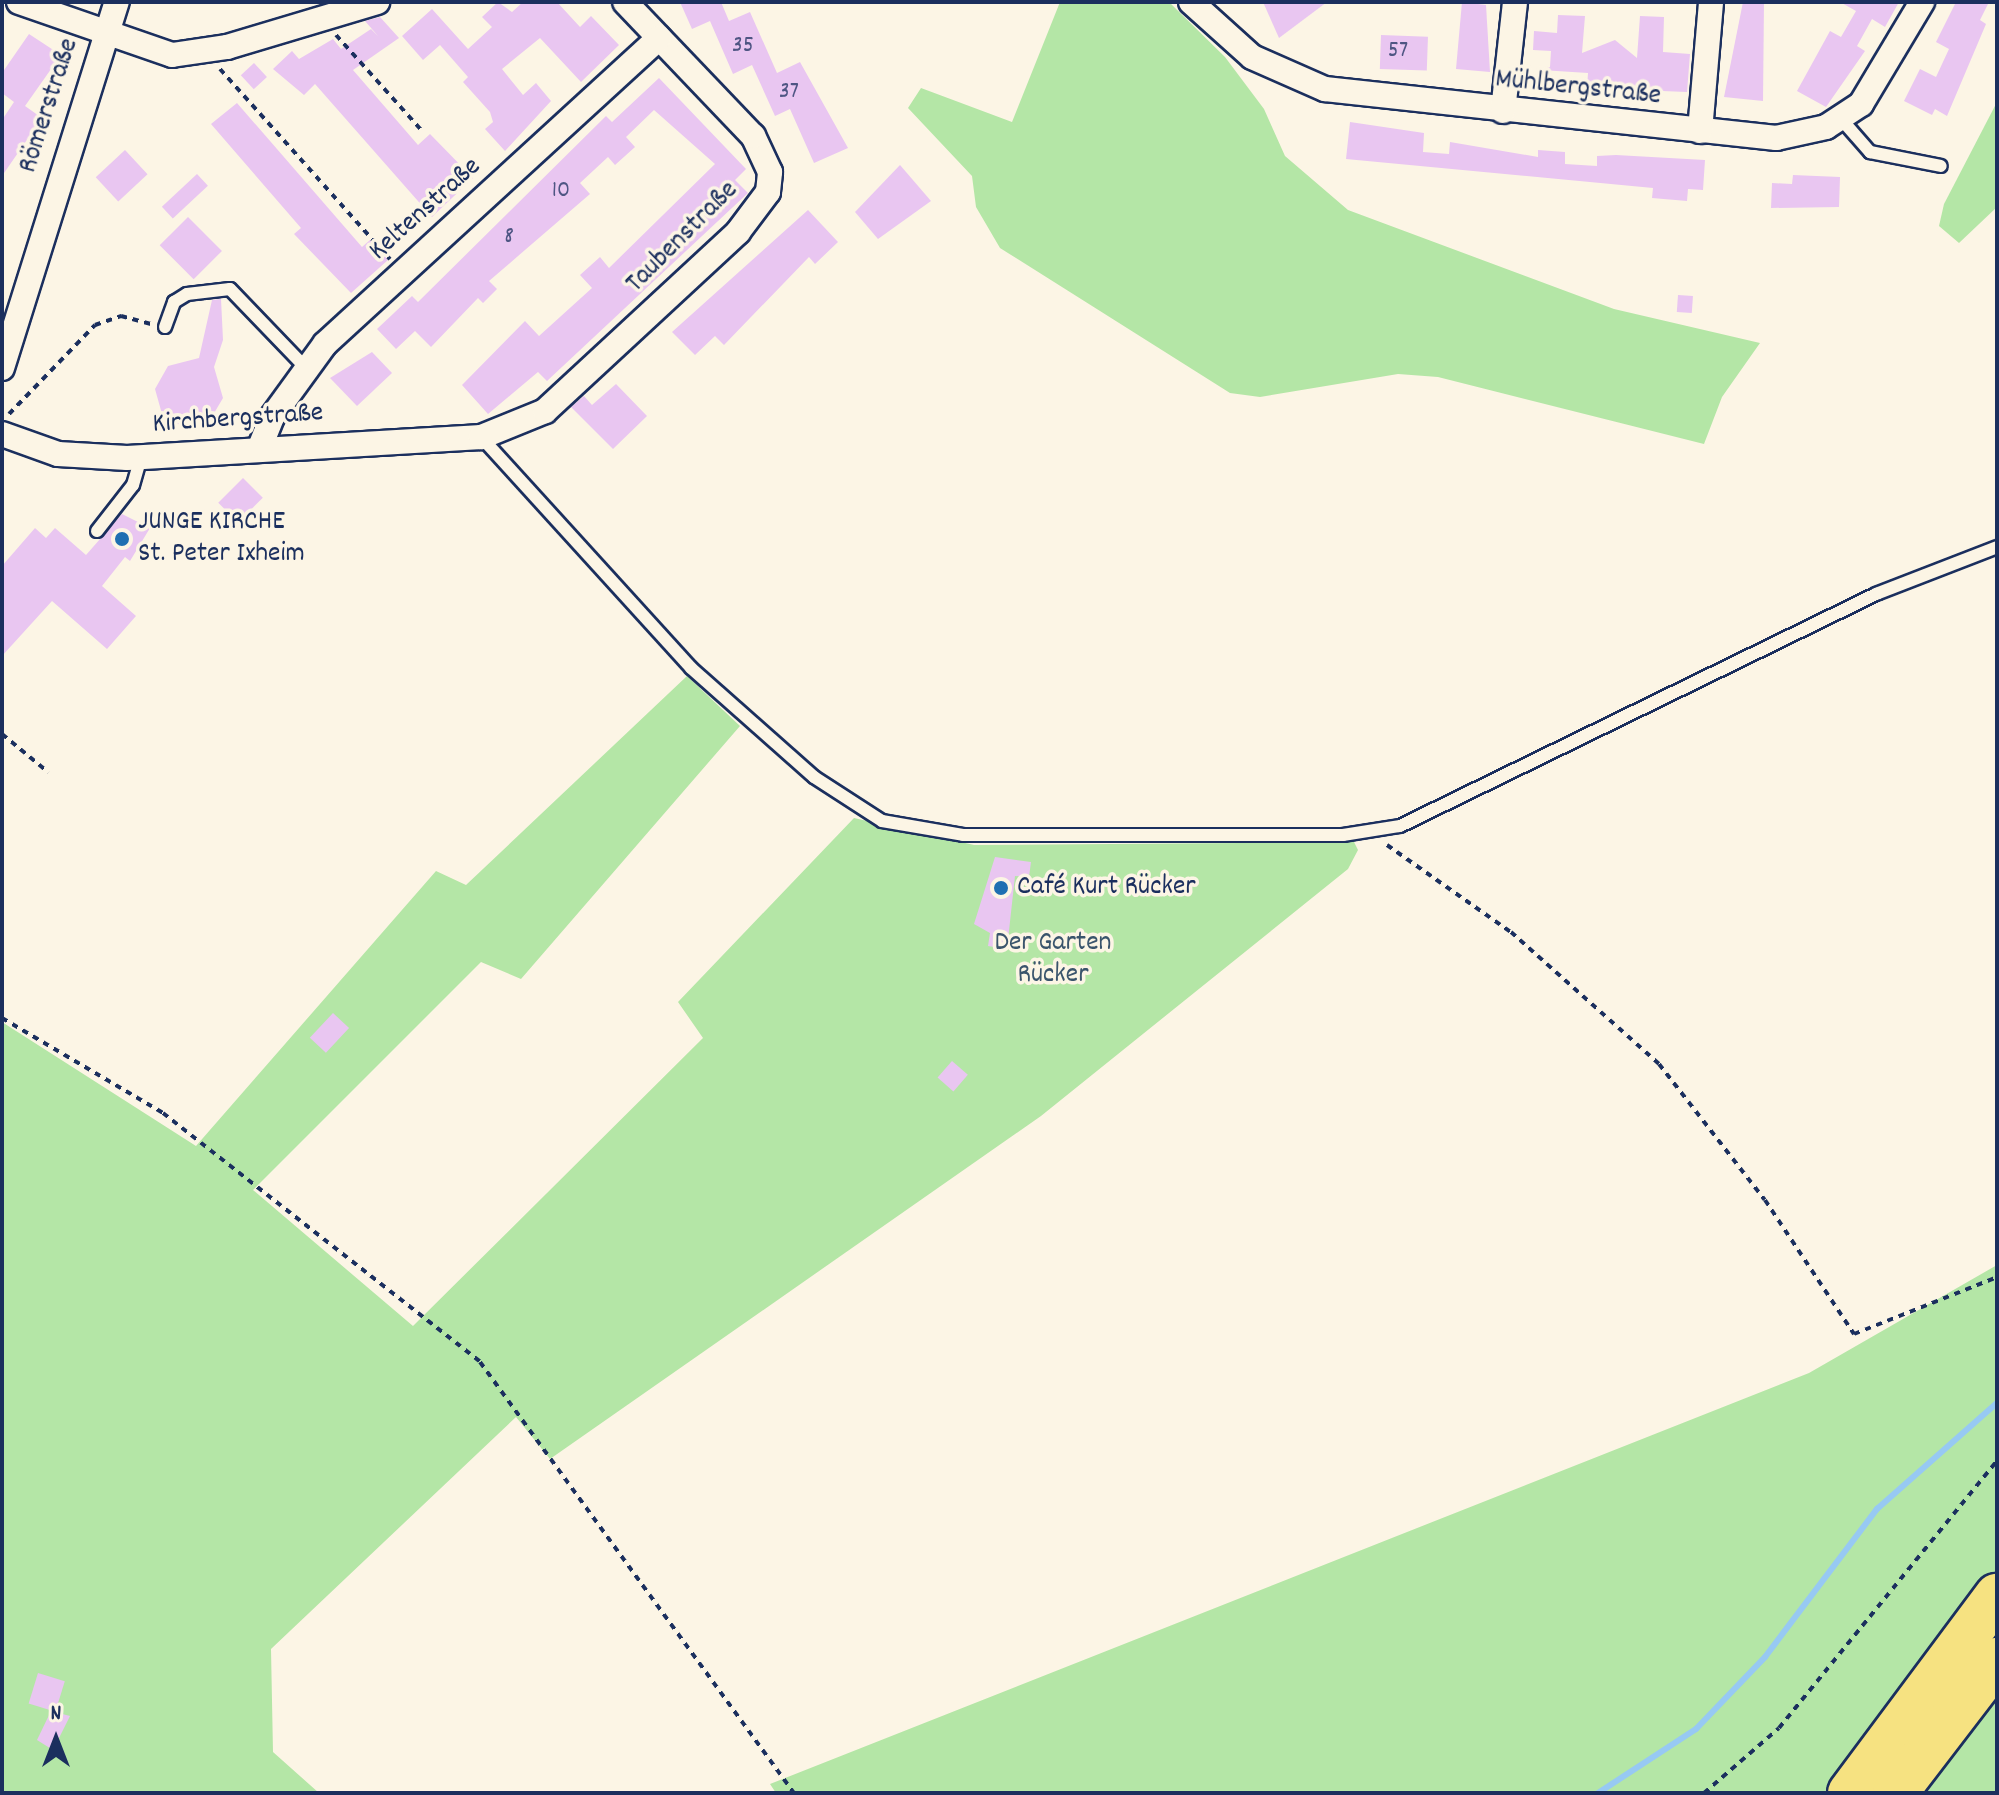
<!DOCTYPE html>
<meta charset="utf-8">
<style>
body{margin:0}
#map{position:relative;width:1999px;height:1795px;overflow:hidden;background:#fcf5e5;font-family:Dekko,sans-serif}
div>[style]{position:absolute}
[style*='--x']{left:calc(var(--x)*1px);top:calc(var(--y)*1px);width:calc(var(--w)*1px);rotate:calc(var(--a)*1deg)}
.green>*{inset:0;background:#b4e6a6}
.stream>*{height:6px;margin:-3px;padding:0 3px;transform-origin:3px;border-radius:3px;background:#97c9f3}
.building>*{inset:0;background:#e9c6f1;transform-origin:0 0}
.path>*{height:4px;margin-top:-2px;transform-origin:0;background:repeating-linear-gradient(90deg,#1b2f5e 0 6px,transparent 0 12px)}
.roads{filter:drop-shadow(2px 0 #1b2f5e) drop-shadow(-2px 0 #1b2f5e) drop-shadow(0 2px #1b2f5e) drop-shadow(0 -2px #1b2f5e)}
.lane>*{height:12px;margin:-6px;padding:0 6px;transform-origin:6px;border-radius:6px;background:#fcf5e5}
.street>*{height:24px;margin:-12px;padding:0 12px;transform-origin:12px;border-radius:12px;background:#fcf5e5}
.highway>*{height:44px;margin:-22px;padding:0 22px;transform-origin:22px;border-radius:22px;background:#f6e281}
.dots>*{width:22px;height:22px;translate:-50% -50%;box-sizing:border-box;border:4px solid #fcf5e5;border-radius:50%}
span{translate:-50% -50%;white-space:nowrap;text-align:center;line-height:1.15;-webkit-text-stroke:7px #fcf5e5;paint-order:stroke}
.number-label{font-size:24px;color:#4e5583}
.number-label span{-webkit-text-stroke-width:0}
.street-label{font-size:28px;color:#1b2f5e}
.poi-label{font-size:28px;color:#1b2f5e}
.left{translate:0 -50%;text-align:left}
.park-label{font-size:28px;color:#3a546c}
.frame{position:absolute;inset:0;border:4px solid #1b2f5e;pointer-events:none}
.north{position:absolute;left:16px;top:1699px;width:80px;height:80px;-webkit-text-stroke:6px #fcf5e5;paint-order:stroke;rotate:0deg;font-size:22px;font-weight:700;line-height:32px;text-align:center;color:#1b2f5e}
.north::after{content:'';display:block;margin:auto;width:28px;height:36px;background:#1b2f5e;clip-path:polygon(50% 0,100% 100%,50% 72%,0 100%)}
</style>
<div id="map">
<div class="green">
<div style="clip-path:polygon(1060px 2px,1169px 2px,1225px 57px,1264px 109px,1285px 156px,1348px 210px,1614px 309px,1760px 343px,1722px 397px,1704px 444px,1438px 377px,1398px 374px,1260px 397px,1230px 393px,1000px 248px,976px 207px,972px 176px,908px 108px,921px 88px,1012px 122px)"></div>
<div style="clip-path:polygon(1997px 102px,1997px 207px,1959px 243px,1939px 226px,1944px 204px)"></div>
<div style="clip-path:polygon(687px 676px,740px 726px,521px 979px,481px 962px,253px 1190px,413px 1326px,703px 1038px,678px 1002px,854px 818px,974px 845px,1354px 842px,1358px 850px,1348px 869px,1041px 1116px,550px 1459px,516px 1417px,271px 1649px,273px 1752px,319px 1793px,2px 1793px,2px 1022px,196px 1146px,436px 871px,466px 885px)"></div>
<div style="clip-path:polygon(1997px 1265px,1997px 1793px,776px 1793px,770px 1784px,1809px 1373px)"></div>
</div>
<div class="stream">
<div style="--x:1598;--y:1793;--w:117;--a:-33.1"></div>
<div style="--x:1696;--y:1729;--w:100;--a:-46.2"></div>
<div style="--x:1765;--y:1657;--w:186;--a:-52.9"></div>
<div style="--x:1877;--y:1509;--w:160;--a:-41.5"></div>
</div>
<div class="building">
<div style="clip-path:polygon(498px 2px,512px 12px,523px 2px,557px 2px,580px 27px,591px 16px,619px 45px,581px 82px,540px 38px,502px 69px,523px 95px,536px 83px,551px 101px,505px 151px,485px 129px,493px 122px,490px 112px,463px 82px,468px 77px,440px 45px,423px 60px,402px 36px,432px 9px,468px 49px,492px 27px,482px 17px)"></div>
<div style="clip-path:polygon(680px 2px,721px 2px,729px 21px,750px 12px,777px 73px,800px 62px,848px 148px,814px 163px,790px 109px,775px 116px,752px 65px,733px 74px,710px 21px,692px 29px)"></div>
<div style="clip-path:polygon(1263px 2px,1327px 2px,1279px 38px)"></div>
<div style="clip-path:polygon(1462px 2px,1486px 5px,1490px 72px,1456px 69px)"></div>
<div style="clip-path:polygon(1743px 2px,1764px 2px,1763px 101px,1724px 97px)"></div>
<div style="clip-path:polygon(1840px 2px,1899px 2px,1885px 27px,1872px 19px,1857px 46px,1865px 51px,1826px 107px,1797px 91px,1830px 31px,1841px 37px,1856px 11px)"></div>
<div style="clip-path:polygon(1956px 2px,1989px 2px,1980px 20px,1986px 24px,1947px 116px,1935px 109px,1932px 115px,1904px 101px,1920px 69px,1936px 77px,1949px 49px,1936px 42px)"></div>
<div style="clip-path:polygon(1558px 15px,1585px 16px,1582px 53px,1615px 40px,1637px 58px,1640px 16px,1664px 17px,1663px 52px,1690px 54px,1687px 92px,1587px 88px,1588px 73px,1541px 70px,1550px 67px,1551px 51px,1533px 50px,1534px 31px,1557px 33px)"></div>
<div style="clip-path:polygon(380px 17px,399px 38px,353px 70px,418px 145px,430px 134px,473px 178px,432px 217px,315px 84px,304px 95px,273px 69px,292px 51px,299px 59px,333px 39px,341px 49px,371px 29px,378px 36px,365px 21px)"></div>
<div style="clip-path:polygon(29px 34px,61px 55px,25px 106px,42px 118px,2px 176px,2px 120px,14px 102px,2px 93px,2px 73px)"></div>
<div style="left:1381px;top:35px;width:47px;height:34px;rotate:2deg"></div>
<div style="left:254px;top:63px;width:19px;height:18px;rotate:47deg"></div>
<div style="clip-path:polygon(659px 78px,746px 169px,735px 180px,748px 193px,547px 381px,538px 372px,488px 414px,462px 385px,525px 321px,539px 336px,592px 288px,580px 275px,600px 257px,609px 268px,715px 164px,654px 110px,626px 137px,635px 147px,615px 165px,608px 157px,580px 183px,590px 194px,489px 281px,497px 289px,483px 303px,478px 298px,431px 347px,415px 331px,396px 349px,377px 329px,412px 296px,418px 302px,606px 116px,612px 122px)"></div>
<div style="clip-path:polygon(237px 103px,362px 247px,370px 240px,388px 260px,351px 293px,294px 234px,301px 228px,211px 124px)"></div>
<div style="clip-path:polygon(1350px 122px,1424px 133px,1423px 152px,1449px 154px,1450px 142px,1538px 157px,1538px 150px,1565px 152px,1565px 164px,1597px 166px,1597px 156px,1616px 155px,1705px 160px,1703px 190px,1688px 189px,1687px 201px,1652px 198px,1653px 188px,1346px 159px)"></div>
<div style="left:125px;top:150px;width:33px;height:40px;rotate:47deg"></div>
<div style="clip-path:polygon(900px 165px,931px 201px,878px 239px,855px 212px)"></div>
<div style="left:197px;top:174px;width:16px;height:48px;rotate:47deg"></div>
<div style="clip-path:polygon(1793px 175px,1840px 177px,1839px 207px,1771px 208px,1772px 183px,1792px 184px)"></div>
<div style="clip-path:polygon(808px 210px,838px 242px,815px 264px,809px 257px,724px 345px,715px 336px,695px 355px,672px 332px)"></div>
<div style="left:188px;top:217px;width:48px;height:40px;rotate:45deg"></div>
<div style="left:1678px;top:295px;width:15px;height:17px;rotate:4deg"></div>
<div style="clip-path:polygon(221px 299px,223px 340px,214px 367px,223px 398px,210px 420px,185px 428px,162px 414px,155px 389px,168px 366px,199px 358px,212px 300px)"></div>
<div style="clip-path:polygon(372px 352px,392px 373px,357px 406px,330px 378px)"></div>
<div style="clip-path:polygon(616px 384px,647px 416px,613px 449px,571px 407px,584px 396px,592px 405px)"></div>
<div style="left:243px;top:478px;width:28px;height:35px;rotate:45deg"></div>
<div style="clip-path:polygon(122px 514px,150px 528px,130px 561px,125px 557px,102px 586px,136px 616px,107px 649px,52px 601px,2px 656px,2px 566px,35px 528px,46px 538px,55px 528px,86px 555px)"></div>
<div style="clip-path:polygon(995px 857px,1031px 862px,1029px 877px,1015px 876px,1007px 949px,988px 946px,990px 933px,974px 924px)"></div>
<div style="left:333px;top:1013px;width:22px;height:34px;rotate:43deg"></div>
<div style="left:952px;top:1061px;width:21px;height:22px;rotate:41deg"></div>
<div style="left:38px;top:1673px;width:28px;height:32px;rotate:17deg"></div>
<div style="clip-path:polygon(51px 1711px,70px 1716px,53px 1750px,37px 1740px)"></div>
</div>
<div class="path">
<div style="--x:336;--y:35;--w:129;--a:48.1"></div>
<div style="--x:220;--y:69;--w:255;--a:48.2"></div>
<div style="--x:9;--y:414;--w:124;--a:-46"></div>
<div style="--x:95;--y:325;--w:28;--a:-19"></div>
<div style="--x:121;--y:316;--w:31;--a:15"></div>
<div style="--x:2;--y:734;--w:60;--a:39.6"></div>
<div style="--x:1387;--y:845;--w:151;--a:35.1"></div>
<div style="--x:1511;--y:932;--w:198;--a:41.7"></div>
<div style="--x:1659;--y:1064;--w:172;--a:52.1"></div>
<div style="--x:1765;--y:1200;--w:161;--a:56.4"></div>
<div style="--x:1854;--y:1334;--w:154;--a:-21.7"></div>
<div style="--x:2;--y:1018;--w:187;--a:30.5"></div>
<div style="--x:163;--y:1113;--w:403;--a:38.1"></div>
<div style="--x:480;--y:1362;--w:533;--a:53.93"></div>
<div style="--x:1704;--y:1793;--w:99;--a:-40.9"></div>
<div style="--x:1779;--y:1728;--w:345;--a:-50.8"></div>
</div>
<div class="roads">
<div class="lane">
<div style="--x:1842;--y:120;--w:43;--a:48.8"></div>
<div style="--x:1870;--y:152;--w:72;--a:11.2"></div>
<div style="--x:165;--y:327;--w:27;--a:-70"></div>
<div style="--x:174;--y:302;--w:15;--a:-32"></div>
<div style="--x:187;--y:294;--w:43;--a:-6.6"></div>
<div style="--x:230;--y:289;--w:108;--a:46.1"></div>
<div style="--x:481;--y:437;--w:312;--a:47.7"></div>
<div style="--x:691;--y:668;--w:164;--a:41.5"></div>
<div style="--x:814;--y:777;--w:81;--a:32.9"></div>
<div style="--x:882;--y:821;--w:82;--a:9.8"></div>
<div style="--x:963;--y:835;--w:380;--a:0"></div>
<div style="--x:1343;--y:835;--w:58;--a:-9"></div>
<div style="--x:1400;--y:826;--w:530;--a:-25.98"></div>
<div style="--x:1876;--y:594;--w:130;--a:-21.2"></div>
<div style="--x:97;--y:531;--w:58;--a:-52"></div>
<div style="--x:133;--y:485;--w:29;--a:-74"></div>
</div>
<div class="street">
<div style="--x:19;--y:2;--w:162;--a:19.1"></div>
<div style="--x:172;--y:55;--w:56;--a:-8.3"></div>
<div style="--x:227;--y:47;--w:157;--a:-16.7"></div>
<div style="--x:1191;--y:2;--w:82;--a:42"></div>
<div style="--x:1252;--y:57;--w:80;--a:23.7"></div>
<div style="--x:1325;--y:89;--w:454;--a:6.2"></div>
<div style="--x:1776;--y:138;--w:51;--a:-12.4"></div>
<div style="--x:1826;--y:127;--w:42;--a:-33.3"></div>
<div style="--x:1861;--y:104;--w:119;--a:-59.1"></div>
<div style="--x:1503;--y:111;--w:110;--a:-83.7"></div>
<div style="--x:1700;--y:131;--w:129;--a:-85.1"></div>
<div style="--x:2;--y:368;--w:384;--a:-72.6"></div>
<div style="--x:2;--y:434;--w:59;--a:19.7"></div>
<div style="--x:58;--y:454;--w:69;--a:3.3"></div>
<div style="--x:127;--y:458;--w:355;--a:-3.4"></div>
<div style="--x:481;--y:437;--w:69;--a:-22.1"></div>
<div style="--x:545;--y:411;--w:263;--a:-42.8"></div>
<div style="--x:738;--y:232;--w:50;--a:-53.1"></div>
<div style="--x:768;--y:192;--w:20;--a:-84"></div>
<div style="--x:770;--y:172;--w:40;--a:-115"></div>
<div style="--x:753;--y:136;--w:185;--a:-133.7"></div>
<div style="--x:260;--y:447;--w:32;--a:-68"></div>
<div style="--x:272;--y:417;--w:90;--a:-54"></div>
<div style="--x:325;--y:344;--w:453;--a:-42.5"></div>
</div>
<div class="highway">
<div style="--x:1850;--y:1793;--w:246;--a:-53.3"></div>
<div style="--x:1895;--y:1793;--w:168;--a:-52.5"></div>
</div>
</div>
<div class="dots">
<div style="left:122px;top:539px;background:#1f6fb2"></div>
<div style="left:1001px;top:888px;background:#1f6fb2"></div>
</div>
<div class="number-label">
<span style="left:743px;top:47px">35</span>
<span style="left:1398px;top:52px">57</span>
<span style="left:789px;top:93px">37</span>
<span style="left:561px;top:192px">10</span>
<span style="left:509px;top:238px">8</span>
</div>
<div class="street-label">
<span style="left:1578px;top:89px;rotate:6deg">Mühlbergstraße</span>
<span style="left:50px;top:106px;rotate:-72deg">Römerstraße</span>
<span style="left:426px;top:210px;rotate:-42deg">Keltenstraße</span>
<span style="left:683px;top:238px;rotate:-45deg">Taubenstraße</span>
<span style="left:238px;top:420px;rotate:-4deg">Kirchbergstraße</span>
</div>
<div class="poi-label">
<span class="left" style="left:138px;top:539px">JUNGE KIRCHE<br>St. Peter Ixheim</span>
<span class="left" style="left:1017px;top:888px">Café Kurt Rücker</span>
</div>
<div class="park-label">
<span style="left:1053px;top:960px">Der Garten<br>Rücker</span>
</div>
<div class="frame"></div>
<div class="north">N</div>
</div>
